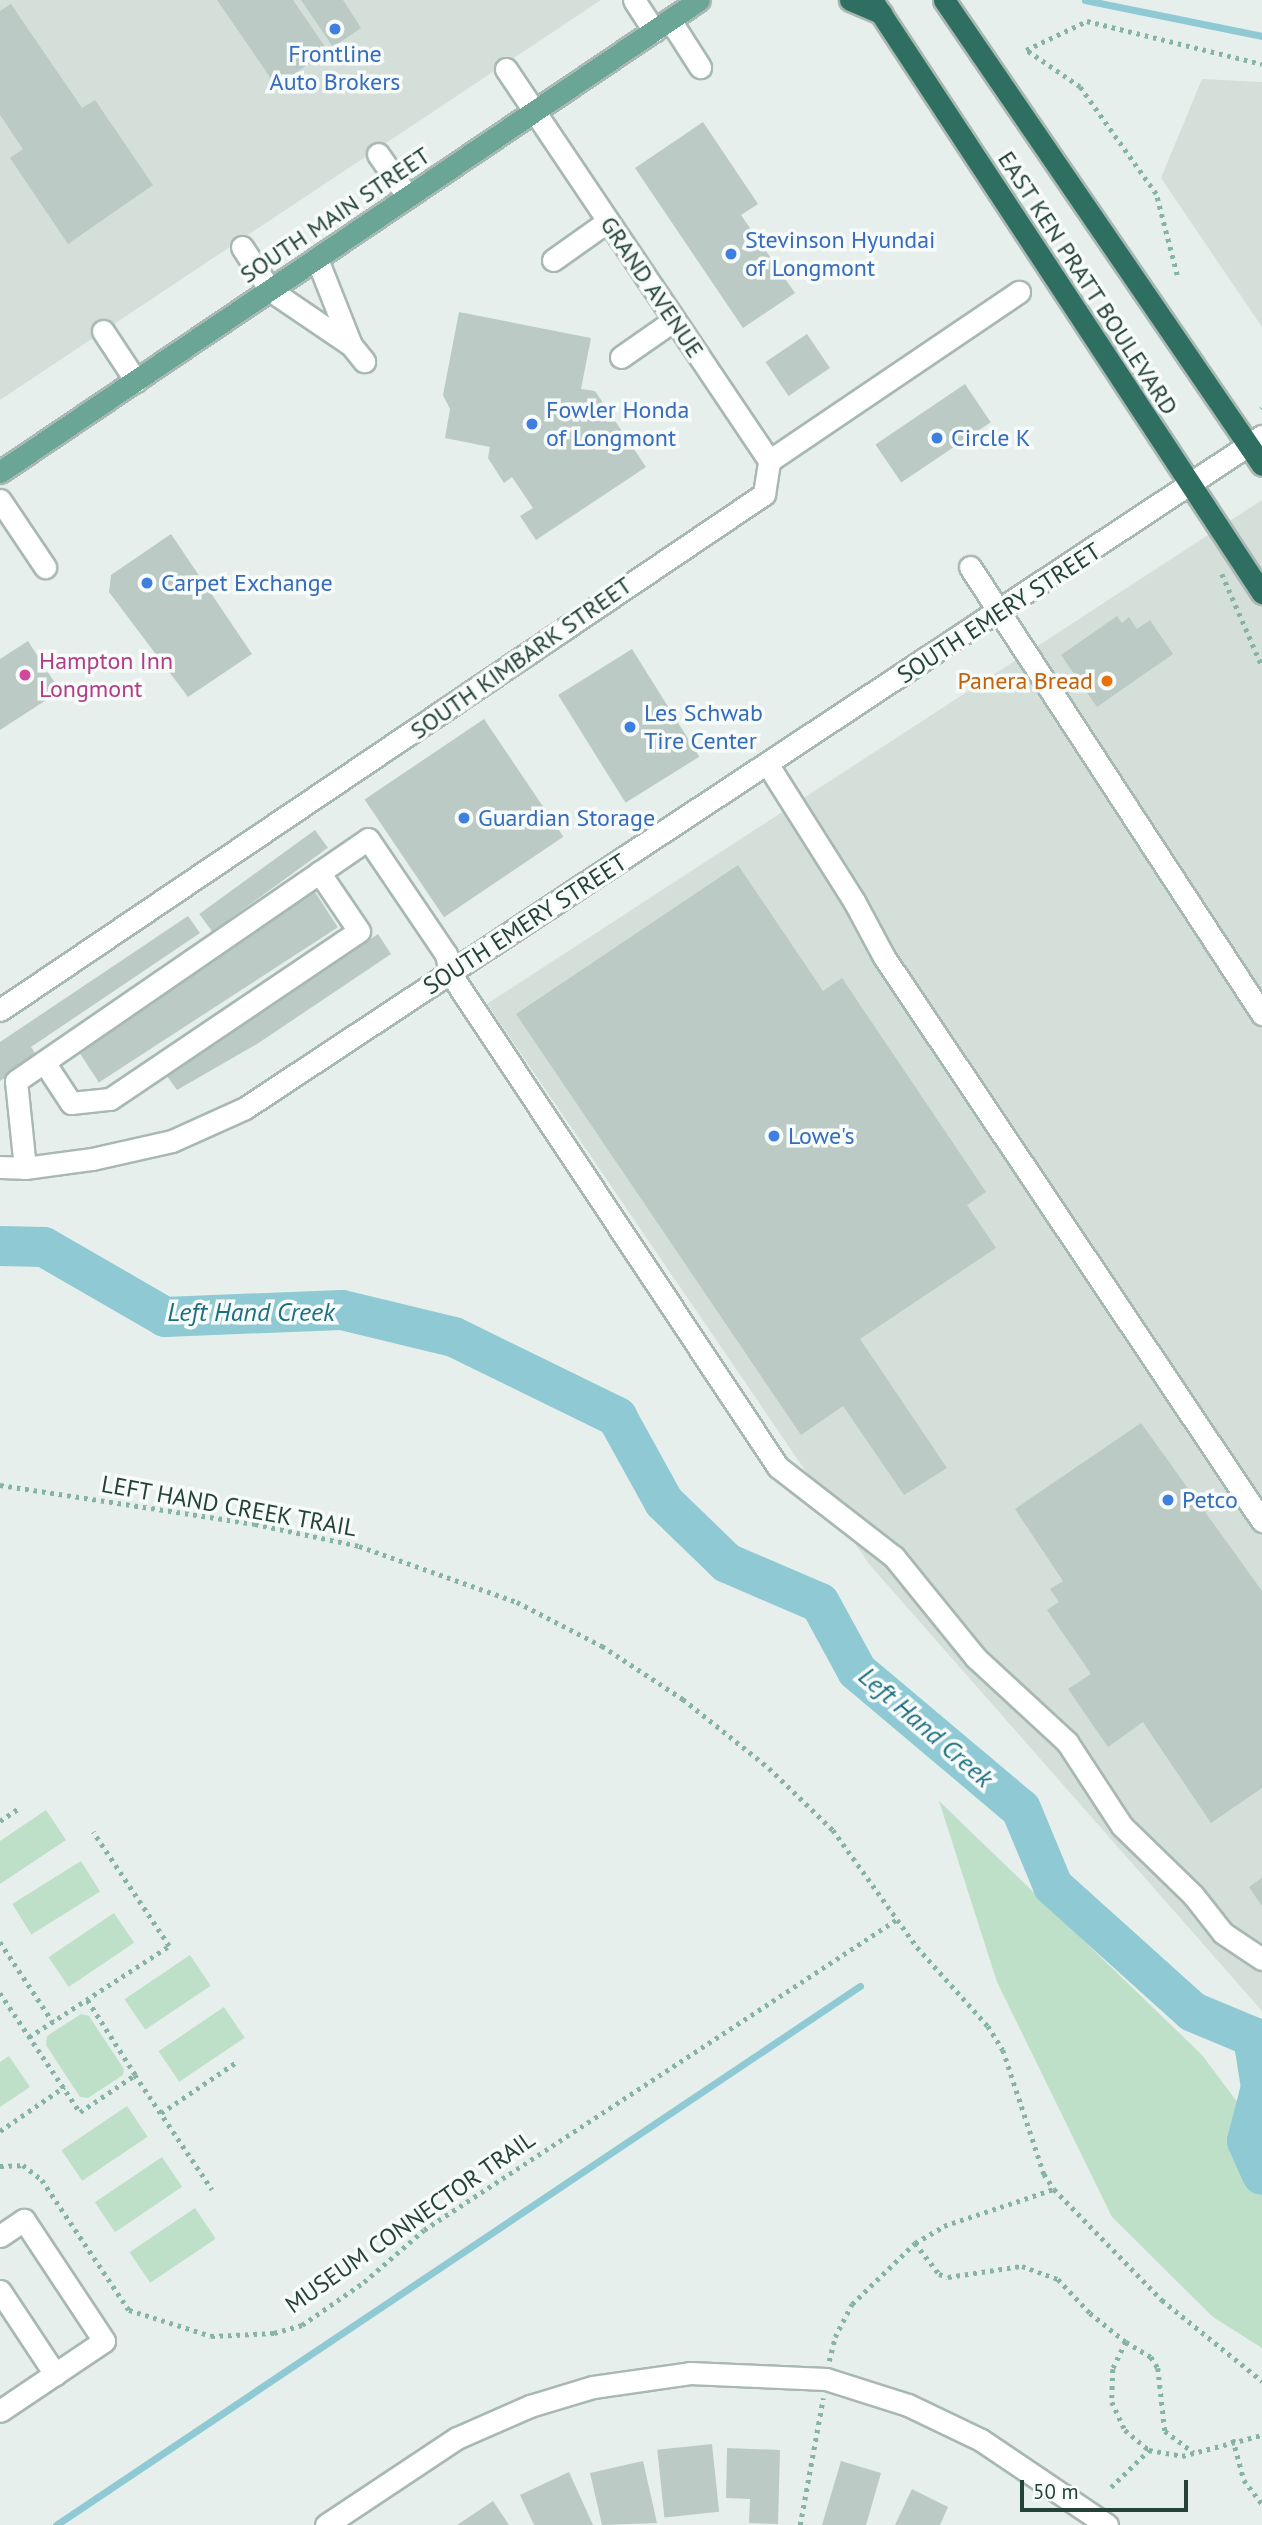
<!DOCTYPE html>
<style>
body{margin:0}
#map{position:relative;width:1262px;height:2525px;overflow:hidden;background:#e6efeb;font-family:"PT Sans",sans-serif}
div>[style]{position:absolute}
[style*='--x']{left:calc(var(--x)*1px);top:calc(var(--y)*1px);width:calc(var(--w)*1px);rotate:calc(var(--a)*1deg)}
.built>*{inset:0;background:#d4dfda}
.green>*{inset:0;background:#bfe0c8;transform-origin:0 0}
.stream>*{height:7px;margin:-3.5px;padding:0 3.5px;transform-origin:3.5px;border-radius:3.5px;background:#8ec9d4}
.river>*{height:40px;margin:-20px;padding:0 20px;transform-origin:20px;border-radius:20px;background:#8ec9d4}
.building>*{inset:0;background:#bbcac4;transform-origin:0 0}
.path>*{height:4.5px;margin-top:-2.25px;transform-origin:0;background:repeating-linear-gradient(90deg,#86b3a5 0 3.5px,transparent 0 8.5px)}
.roads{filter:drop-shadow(2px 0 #a8b8b2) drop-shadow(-2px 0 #a8b8b2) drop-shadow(0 2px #a8b8b2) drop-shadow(0 -2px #a8b8b2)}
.minor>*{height:21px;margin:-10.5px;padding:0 10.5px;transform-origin:10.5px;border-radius:10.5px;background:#fff}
.major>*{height:21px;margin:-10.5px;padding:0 10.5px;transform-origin:10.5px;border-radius:10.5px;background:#6aa596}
.highway>*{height:21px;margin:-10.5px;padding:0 10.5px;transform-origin:10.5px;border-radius:10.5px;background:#2f6f62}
.dots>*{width:19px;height:19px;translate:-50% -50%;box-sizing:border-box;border:4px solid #f7fbf9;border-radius:50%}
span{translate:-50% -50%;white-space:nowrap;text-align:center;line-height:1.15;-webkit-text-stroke:7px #f7fbf9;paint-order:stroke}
.shop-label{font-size:24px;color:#366cbe}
.left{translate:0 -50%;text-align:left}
.street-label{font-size:24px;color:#24423a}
.hotel-label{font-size:24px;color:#b23c85}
.food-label{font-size:24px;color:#c56008}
.right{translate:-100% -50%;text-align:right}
.water-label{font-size:26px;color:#1c6f80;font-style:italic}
.scale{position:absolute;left:1020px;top:2480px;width:168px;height:32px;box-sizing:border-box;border:4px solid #24423a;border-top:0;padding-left:9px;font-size:21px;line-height:24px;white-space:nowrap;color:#24423a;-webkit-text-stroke:5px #f7fbf9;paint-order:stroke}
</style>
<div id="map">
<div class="built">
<div style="clip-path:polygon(0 0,601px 0,0 400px)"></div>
<div style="clip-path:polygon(1202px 79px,1262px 82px,1262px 327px,1161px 178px)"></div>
<div style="clip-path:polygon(1262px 500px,1262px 2011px,869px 1564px,487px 1004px)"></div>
</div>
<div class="green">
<div style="clip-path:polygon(939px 1801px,1202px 2055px,1262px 2135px,1262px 2348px,1213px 2317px,1112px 2217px,997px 1982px)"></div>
<div style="clip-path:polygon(46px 1810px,66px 1840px,0 1884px,0 1841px)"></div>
<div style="left:81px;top:1861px;width:36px;height:81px;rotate:58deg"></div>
<div style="left:114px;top:1913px;width:36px;height:79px;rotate:56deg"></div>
<div style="left:190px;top:1955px;width:37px;height:79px;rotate:56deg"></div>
<div style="left:224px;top:2007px;width:37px;height:79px;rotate:56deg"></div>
<div style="clip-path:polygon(81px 2014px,89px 2016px,124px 2069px,123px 2075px,88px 2098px,80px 2097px,46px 2045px,47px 2036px)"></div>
<div style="clip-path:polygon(9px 2056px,30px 2087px,0 2107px,0 2062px)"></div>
<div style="left:127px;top:2106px;width:37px;height:79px;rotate:56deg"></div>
<div style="left:162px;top:2157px;width:36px;height:81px;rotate:56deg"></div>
<div style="left:195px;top:2208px;width:37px;height:79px;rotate:56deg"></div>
</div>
<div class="stream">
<div style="--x:1085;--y:0;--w:181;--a:11.5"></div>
<div style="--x:56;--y:2525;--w:968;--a:-33.84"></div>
</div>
<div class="river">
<div style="--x:0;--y:1246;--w:44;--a:1.3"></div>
<div style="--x:44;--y:1247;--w:140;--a:30"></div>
<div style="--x:165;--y:1317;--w:177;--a:-2.3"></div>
<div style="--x:342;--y:1310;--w:115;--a:13.6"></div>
<div style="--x:454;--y:1337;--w:182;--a:26.1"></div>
<div style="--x:617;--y:1417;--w:97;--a:61.1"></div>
<div style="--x:664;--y:1502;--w:88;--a:44.1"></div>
<div style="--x:727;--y:1563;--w:101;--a:23.3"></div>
<div style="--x:820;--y:1603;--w:77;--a:61.4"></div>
<div style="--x:857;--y:1671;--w:214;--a:40.1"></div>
<div style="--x:1021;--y:1809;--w:83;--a:67.4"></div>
<div style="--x:1053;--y:1886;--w:188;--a:42"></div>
<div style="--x:1193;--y:2012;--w:65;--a:22.6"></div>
<div style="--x:1253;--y:2037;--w:51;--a:80.9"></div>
<div style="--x:1261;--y:2087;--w:56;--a:104.5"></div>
<div style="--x:1247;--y:2141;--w:37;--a:66"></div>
</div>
<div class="building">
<div style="clip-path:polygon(217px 0,293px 0,328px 51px,276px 86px)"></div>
<div style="clip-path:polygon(301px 0,343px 0,361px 28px,333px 47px)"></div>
<div style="clip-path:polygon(11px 4px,82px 108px,95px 100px,153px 185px,68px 244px,10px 158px,23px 149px,0 115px,0 11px)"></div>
<div style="clip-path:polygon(703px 122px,758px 204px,741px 215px,795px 293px,743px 328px,635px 168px)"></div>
<div style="clip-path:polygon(459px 312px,591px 338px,581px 389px,595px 391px,646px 467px,536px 540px,520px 516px,533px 508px,512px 477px,504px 483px,488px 458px,490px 447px,445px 438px,450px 409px,443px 395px)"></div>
<div style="left:807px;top:334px;width:41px;height:50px;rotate:56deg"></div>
<div style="left:965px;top:384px;width:46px;height:108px;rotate:56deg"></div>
<div style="clip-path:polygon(171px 534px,252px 654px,188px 697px,109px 592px,111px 575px)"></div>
<div style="clip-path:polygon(1117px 616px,1122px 623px,1129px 617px,1137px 629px,1150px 620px,1173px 654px,1097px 707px,1061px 655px)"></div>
<div style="clip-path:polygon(28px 641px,60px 691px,0 730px,0 659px)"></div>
<div style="left:632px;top:649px;width:127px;height:87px;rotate:58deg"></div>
<div style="left:484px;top:719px;width:142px;height:144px;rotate:56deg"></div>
<div style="left:315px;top:830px;width:22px;height:143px;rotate:54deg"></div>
<div style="clip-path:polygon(738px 865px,823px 991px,842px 978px,986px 1192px,967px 1205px,996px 1248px,860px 1339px,947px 1468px,904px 1495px,843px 1406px,801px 1435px,516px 1014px)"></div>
<div style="left:315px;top:892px;width:42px;height:285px;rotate:57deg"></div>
<div style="clip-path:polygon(188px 916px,200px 933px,31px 1047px,37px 1056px,0 1081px,0 1042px)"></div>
<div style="clip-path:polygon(378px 934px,391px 954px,257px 1044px,177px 1090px,167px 1076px)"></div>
<div style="clip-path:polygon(1141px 1423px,1262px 1591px,1262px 1788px,1211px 1823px,1143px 1722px,1108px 1747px,1068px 1689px,1091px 1674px,1047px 1610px,1059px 1602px,1050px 1589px,1063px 1581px,1015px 1509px)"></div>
<div style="clip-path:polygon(1262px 1878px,1262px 1906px,1249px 1887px)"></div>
<div style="left:712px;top:2444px;width:68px;height:55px;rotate:84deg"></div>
<div style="clip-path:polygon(727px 2448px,780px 2450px,778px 2524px,749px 2523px,750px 2499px,726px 2498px)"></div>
<div style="clip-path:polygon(643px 2461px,657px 2523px,602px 2525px,590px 2473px)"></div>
<div style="clip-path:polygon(841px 2461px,881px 2473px,866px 2525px,822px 2525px)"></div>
<div style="clip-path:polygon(569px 2472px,593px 2525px,534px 2525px,520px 2495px)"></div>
<div style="clip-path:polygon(912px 2489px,948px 2507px,940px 2525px,895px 2525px)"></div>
<div style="clip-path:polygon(493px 2501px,509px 2525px,457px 2525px)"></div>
</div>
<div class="path">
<div style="--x:1177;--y:275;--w:84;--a:-104.5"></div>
<div style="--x:1156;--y:194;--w:131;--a:-125.4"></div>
<div style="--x:1080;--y:87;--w:65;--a:-145.6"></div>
<div style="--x:1026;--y:50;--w:68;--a:-25.4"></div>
<div style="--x:1087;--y:21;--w:180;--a:13.8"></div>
<div style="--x:1261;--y:409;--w:1;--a:-45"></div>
<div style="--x:1222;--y:574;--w:100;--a:66.5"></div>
<div style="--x:0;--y:1485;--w:258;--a:8.7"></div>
<div style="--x:255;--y:1524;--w:106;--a:11.9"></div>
<div style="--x:359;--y:1546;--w:168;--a:19.5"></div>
<div style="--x:517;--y:1602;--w:96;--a:27.4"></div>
<div style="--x:602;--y:1646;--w:97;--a:33.2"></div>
<div style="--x:683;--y:1699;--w:110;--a:38.7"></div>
<div style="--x:769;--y:1768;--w:89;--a:44.1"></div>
<div style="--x:833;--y:1830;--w:144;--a:54.3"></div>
<div style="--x:917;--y:1947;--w:106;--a:48.1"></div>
<div style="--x:988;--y:2026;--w:28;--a:58"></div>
<div style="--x:1003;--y:2050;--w:131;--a:71.7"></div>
<div style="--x:1044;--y:2174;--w:18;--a:56"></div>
<div style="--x:1054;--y:2189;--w:155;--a:45.8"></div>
<div style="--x:1162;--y:2300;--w:129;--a:39"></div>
<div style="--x:0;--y:1821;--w:22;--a:-34"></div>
<div style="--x:0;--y:1942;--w:96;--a:56.5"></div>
<div style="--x:0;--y:1993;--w:143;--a:56.1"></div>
<div style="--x:80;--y:2112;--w:66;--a:-33.9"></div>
<div style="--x:135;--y:2075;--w:89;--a:-122.6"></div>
<div style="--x:29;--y:2037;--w:167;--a:-33"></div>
<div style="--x:169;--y:1946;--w:137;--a:-123.7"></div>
<div style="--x:135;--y:2075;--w:138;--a:56"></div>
<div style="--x:161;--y:2113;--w:89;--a:-34"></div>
<div style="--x:0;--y:2131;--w:78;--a:-34.5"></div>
<div style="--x:0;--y:2166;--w:23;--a:-2"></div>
<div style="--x:23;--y:2165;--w:24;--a:38"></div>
<div style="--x:42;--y:2180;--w:156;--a:56.2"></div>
<div style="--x:129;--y:2310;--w:86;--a:17.6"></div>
<div style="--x:211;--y:2336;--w:63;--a:-2.7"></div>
<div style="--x:274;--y:2333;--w:29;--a:-16"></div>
<div style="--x:302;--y:2325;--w:75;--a:-34.7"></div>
<div style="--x:364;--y:2282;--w:79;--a:-40.9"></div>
<div style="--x:424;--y:2230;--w:565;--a:-33.3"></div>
<div style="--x:915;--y:2243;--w:39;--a:52"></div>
<div style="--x:939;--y:2274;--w:9;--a:18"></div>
<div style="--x:948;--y:2277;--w:75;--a:-8.5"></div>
<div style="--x:1022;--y:2266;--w:38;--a:20"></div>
<div style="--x:1058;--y:2279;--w:47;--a:46.7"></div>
<div style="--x:1090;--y:2313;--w:46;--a:38.9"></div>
<div style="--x:1126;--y:2342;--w:30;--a:116"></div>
<div style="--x:1113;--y:2369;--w:33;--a:92"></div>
<div style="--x:1112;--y:2402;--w:31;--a:65"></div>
<div style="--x:1125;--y:2430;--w:31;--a:40"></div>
<div style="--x:1149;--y:2450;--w:34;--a:10"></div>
<div style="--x:1182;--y:2456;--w:83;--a:-14.7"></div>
<div style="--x:1126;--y:2342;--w:29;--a:31"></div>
<div style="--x:1151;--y:2357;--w:13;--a:58"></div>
<div style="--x:1158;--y:2368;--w:63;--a:83.7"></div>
<div style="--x:1165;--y:2431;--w:36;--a:37"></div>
<div style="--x:829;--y:2361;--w:25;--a:-76"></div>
<div style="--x:835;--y:2337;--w:37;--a:-63"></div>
<div style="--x:852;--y:2304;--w:88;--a:-44.1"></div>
<div style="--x:915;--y:2243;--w:34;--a:-30"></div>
<div style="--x:944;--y:2226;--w:116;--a:-18.6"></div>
<div style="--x:1233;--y:2439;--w:42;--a:75"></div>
<div style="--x:1244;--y:2480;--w:30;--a:53"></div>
<div style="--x:1111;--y:2487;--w:53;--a:-44.2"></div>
<div style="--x:800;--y:2525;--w:129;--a:-79.7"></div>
</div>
<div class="roads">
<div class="minor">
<div style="--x:634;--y:0;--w:37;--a:57"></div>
<div style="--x:670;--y:20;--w:56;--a:57.4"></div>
<div style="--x:506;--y:69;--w:472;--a:56.1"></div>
<div style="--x:378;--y:154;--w:52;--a:55.1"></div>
<div style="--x:242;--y:247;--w:51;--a:56.9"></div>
<div style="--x:270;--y:290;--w:98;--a:34.2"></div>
<div style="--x:351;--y:345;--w:21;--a:51"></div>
<div style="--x:317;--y:259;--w:92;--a:68.4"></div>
<div style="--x:553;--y:260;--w:67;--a:-35.3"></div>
<div style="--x:103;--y:331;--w:60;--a:56.6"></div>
<div style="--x:621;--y:357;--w:65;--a:-34.9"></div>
<div style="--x:0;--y:500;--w:81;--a:56.1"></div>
<div style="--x:970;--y:567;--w:534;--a:56.85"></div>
<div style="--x:768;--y:765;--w:161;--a:57.7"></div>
<div style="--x:854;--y:901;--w:64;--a:61.8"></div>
<div style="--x:884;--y:957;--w:679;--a:56.17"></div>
<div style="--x:0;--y:1010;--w:922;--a:-34.03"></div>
<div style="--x:764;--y:494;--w:33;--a:-81"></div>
<div style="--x:769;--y:461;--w:302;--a:-34.1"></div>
<div style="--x:44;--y:1062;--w:49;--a:56.6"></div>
<div style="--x:71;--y:1103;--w:39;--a:-6"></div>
<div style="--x:110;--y:1099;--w:300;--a:-34"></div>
<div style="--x:359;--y:931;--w:71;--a:-124.1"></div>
<div style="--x:0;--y:1167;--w:25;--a:2"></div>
<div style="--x:25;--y:1168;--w:68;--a:-7.7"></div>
<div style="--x:92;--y:1159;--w:82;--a:-12.7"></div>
<div style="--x:172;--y:1141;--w:80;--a:-24.3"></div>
<div style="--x:245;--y:1108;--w:1219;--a:-33.46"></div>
<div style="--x:25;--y:1168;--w:87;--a:-95.9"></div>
<div style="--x:16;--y:1081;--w:427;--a:-34.5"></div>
<div style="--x:368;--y:839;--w:139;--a:55.9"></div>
<div style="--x:446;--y:954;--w:19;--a:78"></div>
<div style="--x:450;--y:973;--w:593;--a:56.42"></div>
<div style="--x:778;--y:1467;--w:147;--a:37.8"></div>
<div style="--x:894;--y:1557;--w:130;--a:50.9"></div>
<div style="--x:976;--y:1658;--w:124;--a:42.7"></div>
<div style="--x:1067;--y:1742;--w:100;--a:56.8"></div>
<div style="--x:1122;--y:1826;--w:99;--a:44.2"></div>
<div style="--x:1193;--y:1895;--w:48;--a:51.7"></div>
<div style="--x:1223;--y:1933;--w:47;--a:33.7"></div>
<div style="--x:0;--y:2236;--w:29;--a:-34"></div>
<div style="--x:24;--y:2220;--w:145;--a:56.5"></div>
<div style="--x:104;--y:2341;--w:125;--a:146.1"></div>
<div style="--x:0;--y:2291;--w:100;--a:56.5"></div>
<div style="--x:326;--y:2525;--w:157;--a:-33.6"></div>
<div style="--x:457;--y:2438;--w:80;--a:-23.7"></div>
<div style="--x:530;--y:2406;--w:66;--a:-16.8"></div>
<div style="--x:593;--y:2387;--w:98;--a:-8.2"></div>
<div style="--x:690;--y:2373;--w:136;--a:2.5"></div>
<div style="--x:826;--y:2379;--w:86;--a:17.6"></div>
<div style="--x:908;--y:2405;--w:81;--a:25.6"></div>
<div style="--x:981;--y:2440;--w:152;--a:34"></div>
</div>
<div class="major">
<div style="--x:0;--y:472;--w:843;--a:-34.03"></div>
</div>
<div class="highway">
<div style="--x:850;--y:0;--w:34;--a:23"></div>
<div style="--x:872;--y:0;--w:710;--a:56.67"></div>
<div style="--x:944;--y:0;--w:563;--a:55.63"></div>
</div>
</div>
<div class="dots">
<div style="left:335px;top:29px;background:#3f7fe0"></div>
<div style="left:731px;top:254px;background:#3f7fe0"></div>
<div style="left:532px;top:424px;background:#3f7fe0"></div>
<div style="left:937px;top:438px;background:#3f7fe0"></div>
<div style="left:147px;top:583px;background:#3f7fe0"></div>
<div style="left:25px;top:675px;background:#d1479c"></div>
<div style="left:1107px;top:681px;background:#e8710a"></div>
<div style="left:630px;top:727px;background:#3f7fe0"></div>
<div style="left:464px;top:818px;background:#3f7fe0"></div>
<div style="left:774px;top:1136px;background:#3f7fe0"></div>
<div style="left:1168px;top:1500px;background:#3f7fe0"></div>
</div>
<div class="shop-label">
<span style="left:335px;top:68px">Frontline<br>Auto Brokers</span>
<span class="left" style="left:745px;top:254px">Stevinson Hyundai<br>of Longmont</span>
<span class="left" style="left:546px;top:424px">Fowler Honda<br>of Longmont</span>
<span class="left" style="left:951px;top:438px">Circle K</span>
<span class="left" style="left:161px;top:583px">Carpet Exchange</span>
<span class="left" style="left:644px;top:727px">Les Schwab<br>Tire Center</span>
<span class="left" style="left:478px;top:818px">Guardian Storage</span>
<span class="left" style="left:788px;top:1136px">Lowe's</span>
<span class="left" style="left:1182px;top:1500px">Petco</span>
</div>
<div class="street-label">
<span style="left:335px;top:215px;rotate:-34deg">SOUTH MAIN STREET</span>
<span style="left:1088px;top:283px;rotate:57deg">EAST KEN PRATT BOULEVARD</span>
<span style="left:652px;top:287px;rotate:56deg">GRAND AVENUE</span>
<span style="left:999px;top:613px;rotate:-33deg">SOUTH EMERY STREET</span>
<span style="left:521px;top:658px;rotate:-35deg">SOUTH KIMBARK STREET</span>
<span style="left:525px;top:924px;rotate:-33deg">SOUTH EMERY STREET</span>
<span style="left:229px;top:1506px;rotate:10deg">LEFT HAND CREEK TRAIL</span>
<span style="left:410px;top:2222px;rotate:-35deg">MUSEUM CONNECTOR TRAIL</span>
</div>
<div class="hotel-label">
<span class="left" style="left:39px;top:675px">Hampton Inn<br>Longmont</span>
</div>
<div class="food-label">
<span class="right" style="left:1093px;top:681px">Panera Bread</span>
</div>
<div class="water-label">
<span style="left:251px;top:1312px">Left Hand Creek</span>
<span style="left:926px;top:1727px;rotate:41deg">Left Hand Creek</span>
</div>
<div class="scale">50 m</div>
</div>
